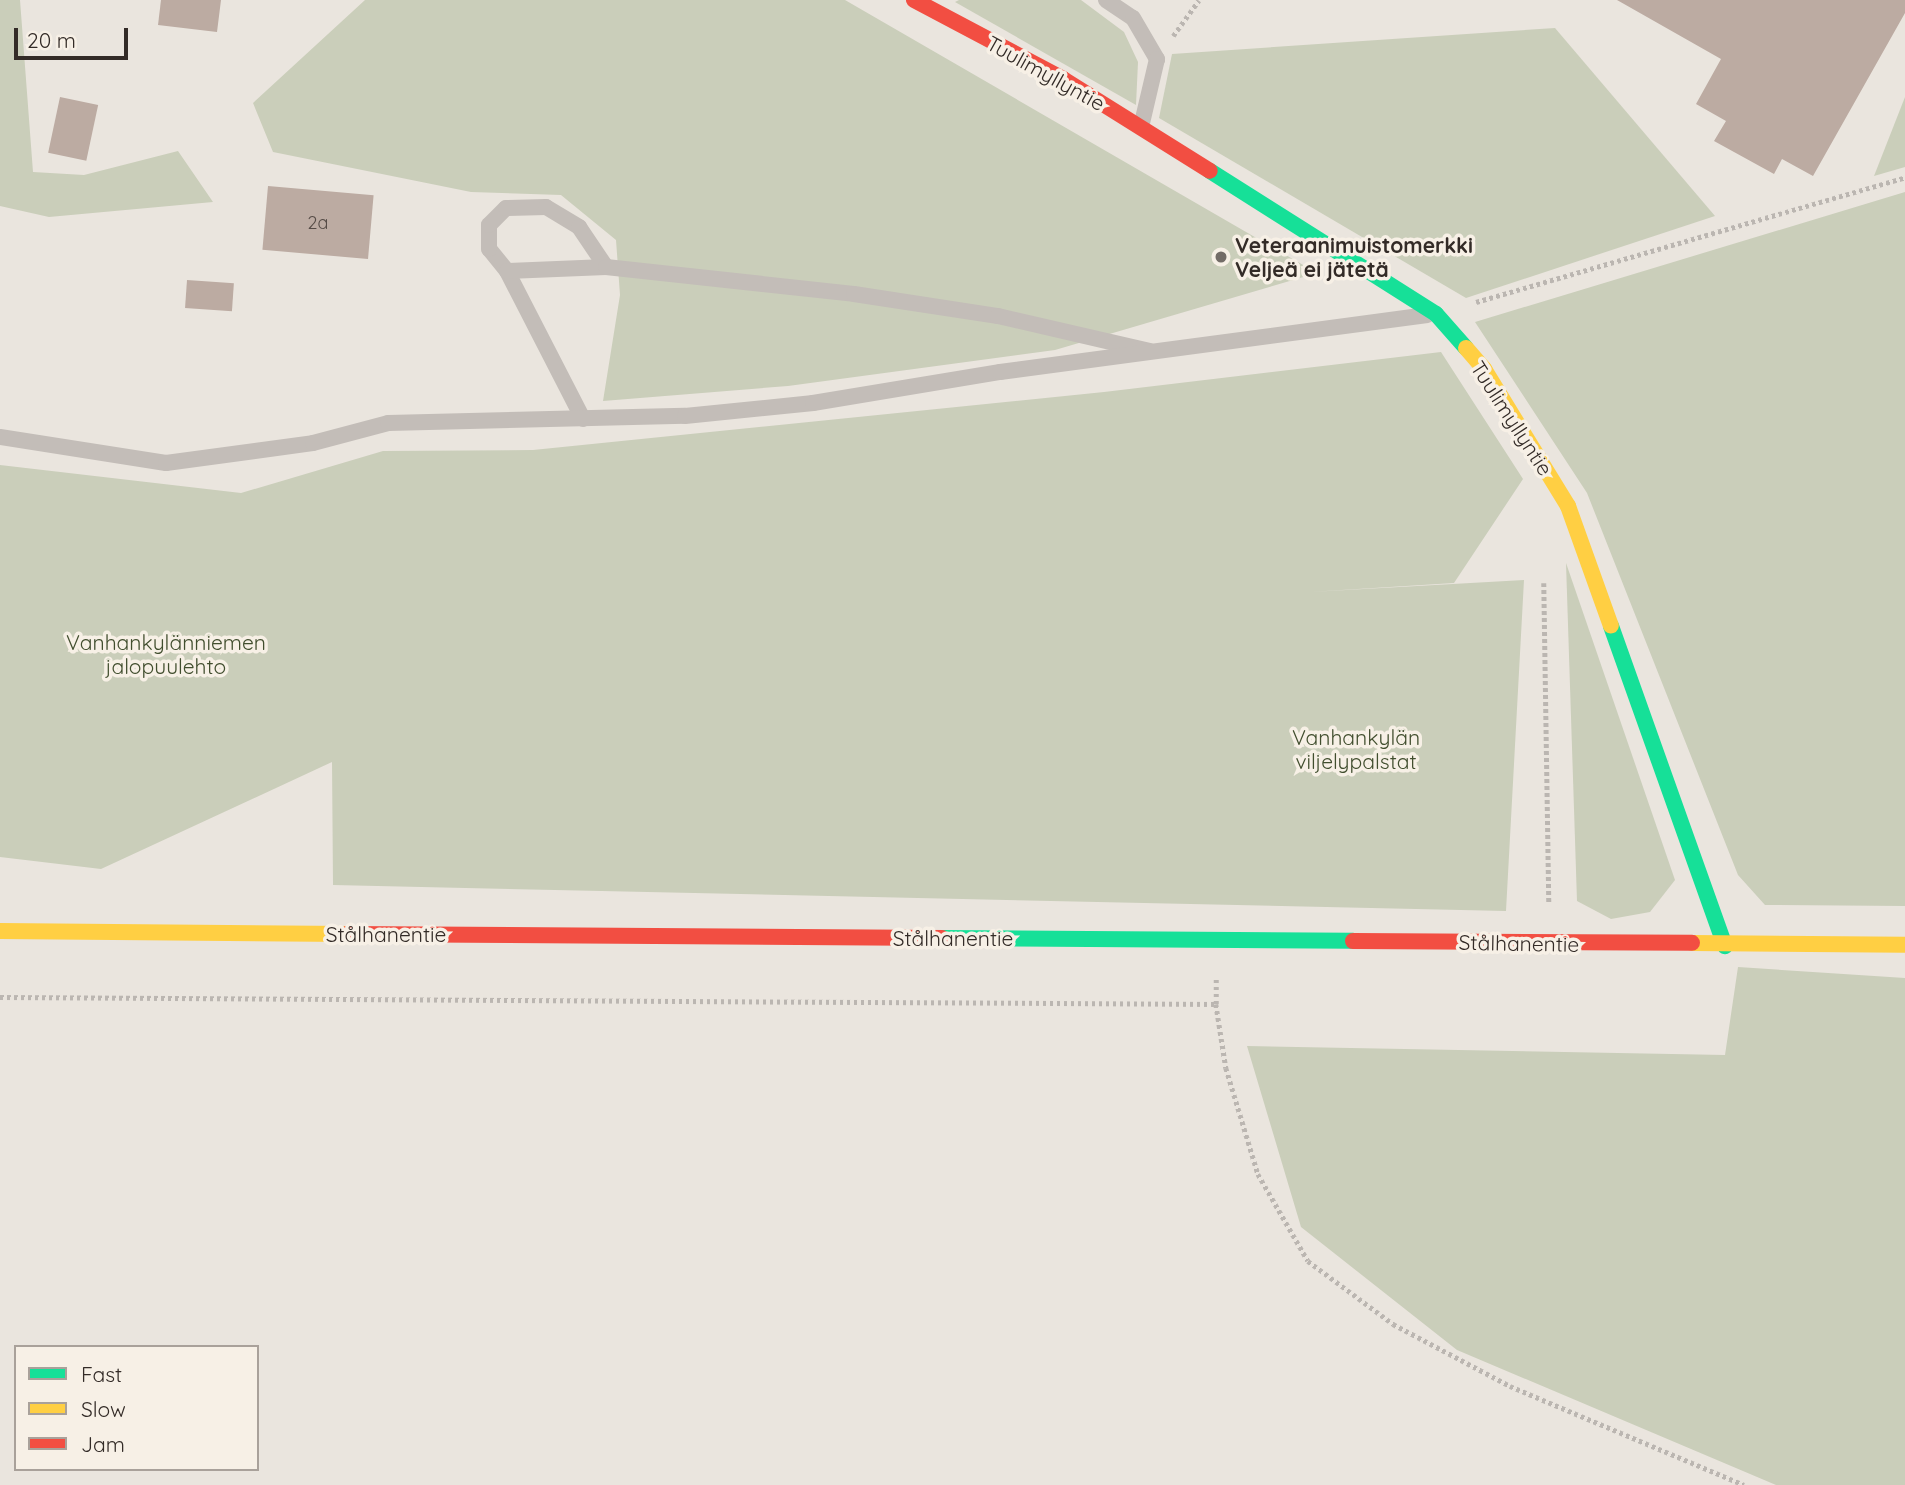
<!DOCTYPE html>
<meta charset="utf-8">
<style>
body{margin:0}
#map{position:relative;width:1905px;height:1485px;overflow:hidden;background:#eae5de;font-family:Quicksand,sans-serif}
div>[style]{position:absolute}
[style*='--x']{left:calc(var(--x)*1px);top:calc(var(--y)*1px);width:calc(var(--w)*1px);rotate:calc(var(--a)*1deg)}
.green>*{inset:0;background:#caceba}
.building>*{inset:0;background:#bcaba2;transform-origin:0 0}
.path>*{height:4.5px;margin-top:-2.25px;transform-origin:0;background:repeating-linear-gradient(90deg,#bbb6b1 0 3.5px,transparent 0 7px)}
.lane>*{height:16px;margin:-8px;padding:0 8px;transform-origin:8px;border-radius:8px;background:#c3bdb8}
.fast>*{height:16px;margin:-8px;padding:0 8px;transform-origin:8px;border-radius:8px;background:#16e098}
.slow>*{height:16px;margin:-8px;padding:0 8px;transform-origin:8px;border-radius:8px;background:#ffcf43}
.jam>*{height:16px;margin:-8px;padding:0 8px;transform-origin:8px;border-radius:8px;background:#f24e42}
.dots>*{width:19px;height:19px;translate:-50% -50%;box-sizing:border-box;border:4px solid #f7f0e6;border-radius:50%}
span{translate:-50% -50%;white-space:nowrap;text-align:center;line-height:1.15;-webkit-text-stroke:7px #f7f0e6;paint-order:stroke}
.number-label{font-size:18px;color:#554b46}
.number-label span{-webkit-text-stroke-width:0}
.street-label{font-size:21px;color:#332b27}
.poi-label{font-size:21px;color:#332b27;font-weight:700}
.left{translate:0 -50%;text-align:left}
.park-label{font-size:21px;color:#414e2e}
.legend{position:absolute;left:14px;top:1345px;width:245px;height:126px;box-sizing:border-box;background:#f7f0e6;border:2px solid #a9a19a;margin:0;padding:9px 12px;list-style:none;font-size:21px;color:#332b27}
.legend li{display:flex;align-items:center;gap:14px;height:35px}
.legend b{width:35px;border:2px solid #a9a19a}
.scale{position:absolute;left:14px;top:28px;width:114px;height:32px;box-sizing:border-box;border:4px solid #332b27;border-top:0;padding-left:9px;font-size:21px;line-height:24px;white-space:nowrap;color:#332b27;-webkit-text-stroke:5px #f7f0e6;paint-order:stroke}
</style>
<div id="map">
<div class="green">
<div style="clip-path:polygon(0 0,20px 0,33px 172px,84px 175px,178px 151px,213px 202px,49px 217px,0 206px)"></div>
<div style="clip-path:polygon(365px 0,845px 0,1317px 273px,1055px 350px,788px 386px,603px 401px,620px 295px,616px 240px,561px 195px,471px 192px,273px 152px,253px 103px)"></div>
<div style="clip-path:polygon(959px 0,1081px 0,1124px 32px,1138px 62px,1136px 105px,955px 2px)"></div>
<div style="clip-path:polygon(1555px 28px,1715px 216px,1466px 298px,1159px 118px,1172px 54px)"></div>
<div style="clip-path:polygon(1905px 97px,1905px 167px,1874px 176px)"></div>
<div style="clip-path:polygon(1905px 192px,1905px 906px,1765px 905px,1738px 875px,1587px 493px,1475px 322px)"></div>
<div style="clip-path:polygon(1441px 352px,1523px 479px,1454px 583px,1310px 592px,1524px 580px,1506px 911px,333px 885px,332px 762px,101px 869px,0 857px,0 465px,241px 493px,383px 451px,533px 450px,1104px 392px)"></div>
<div style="clip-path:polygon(1566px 563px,1675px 880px,1650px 912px,1611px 919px,1577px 901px)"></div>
<div style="clip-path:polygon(1738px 967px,1905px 978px,1905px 1485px,1776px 1485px,1457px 1350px,1301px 1227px,1247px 1046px,1725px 1055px)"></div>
</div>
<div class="building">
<div style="clip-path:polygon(161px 0,221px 0,217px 32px,158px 25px)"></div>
<div style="clip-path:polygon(1617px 0,1905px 0,1905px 13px,1813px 176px,1782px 159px,1774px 174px,1714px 141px,1726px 121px,1696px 104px,1721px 59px)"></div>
<div style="left:60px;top:97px;width:39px;height:57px;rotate:12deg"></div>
<div style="left:268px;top:186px;width:106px;height:64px;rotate:5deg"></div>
<div style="left:187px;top:280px;width:47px;height:28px;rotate:4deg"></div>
</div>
<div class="path">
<div style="--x:1173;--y:36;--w:44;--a:-54.2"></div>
<div style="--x:1476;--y:302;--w:447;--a:-16.2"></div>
<div style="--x:1544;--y:583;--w:321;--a:89.1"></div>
<div style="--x:0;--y:997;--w:1216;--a:0.33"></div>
<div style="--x:1216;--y:1004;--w:25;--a:-90"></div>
<div style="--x:1216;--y:1004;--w:65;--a:81.1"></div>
<div style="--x:1226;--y:1068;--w:111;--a:73.2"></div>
<div style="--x:1258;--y:1174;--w:100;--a:60.1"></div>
<div style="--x:1308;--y:1261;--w:106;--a:36.5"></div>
<div style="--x:1393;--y:1324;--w:132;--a:27.9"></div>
<div style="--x:1510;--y:1386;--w:254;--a:22.9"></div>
</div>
<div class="lane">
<div style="--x:1106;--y:0;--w:32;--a:34"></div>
<div style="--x:1133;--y:18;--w:48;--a:59.7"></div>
<div style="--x:1157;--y:59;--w:70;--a:103.2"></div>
<div style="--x:507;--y:271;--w:28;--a:-129"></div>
<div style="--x:489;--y:249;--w:24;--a:-90"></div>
<div style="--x:489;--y:225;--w:24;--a:-45"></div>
<div style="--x:506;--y:208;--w:40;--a:-1.4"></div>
<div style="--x:546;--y:207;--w:39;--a:31"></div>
<div style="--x:579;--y:227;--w:48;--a:56"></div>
<div style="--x:583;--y:419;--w:166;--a:-117.2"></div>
<div style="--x:507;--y:271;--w:99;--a:-2.3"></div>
<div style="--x:606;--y:267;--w:249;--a:6.2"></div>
<div style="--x:854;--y:294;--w:146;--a:8.7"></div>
<div style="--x:998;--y:316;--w:156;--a:13"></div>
<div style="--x:0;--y:437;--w:168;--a:8.9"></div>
<div style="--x:166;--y:463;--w:148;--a:-7.7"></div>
<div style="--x:313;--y:443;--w:78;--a:-14.9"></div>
<div style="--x:388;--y:423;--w:297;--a:-1.4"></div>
<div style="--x:685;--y:416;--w:129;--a:-5.8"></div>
<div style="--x:813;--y:403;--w:190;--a:-9.4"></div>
<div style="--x:1000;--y:372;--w:431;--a:-7.6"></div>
</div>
<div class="fast">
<div style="--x:1210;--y:171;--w:267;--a:32.3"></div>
<div style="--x:1436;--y:314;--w:45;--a:48.6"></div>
<div style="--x:1611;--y:626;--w:340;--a:70.4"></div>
<div style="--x:942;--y:938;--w:411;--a:0.4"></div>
</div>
<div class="slow">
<div style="--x:1466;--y:348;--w:28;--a:49"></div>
<div style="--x:1484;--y:369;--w:161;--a:58.5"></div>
<div style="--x:1568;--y:506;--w:127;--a:70.3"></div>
<div style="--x:0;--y:931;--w:347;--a:0.5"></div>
<div style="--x:1692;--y:943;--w:213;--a:0.5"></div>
</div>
<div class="jam">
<div style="--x:914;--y:0;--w:169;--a:27.9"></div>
<div style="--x:1063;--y:79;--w:173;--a:32"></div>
<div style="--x:347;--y:934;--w:595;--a:0.39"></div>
<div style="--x:1353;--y:941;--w:339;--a:0.3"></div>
</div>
<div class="dots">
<div style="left:1221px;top:257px;background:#736c67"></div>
</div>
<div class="number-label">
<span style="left:318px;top:223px">2a</span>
</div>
<div class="street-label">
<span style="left:1046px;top:73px;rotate:29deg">Tuulimyllyntie</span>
<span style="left:1512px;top:418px;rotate:57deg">Tuulimyllyntie</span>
<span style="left:386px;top:934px">Stålhanentie</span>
<span style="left:953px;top:938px">Stålhanentie</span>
<span style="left:1519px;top:943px;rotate:1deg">Stålhanentie</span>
</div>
<div class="poi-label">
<span class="left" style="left:1235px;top:257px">Veteraanimuistomerkki<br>Veljeä ei jätetä</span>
</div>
<div class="park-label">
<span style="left:166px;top:654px">Vanhankylänniemen<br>jalopuulehto</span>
<span style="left:1356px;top:749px">Vanhankylän<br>viljelypalstat</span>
</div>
<ul class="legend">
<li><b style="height:9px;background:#16e098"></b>Fast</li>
<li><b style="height:9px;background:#ffcf43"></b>Slow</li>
<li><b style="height:9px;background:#f24e42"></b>Jam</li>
</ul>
<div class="scale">20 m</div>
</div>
